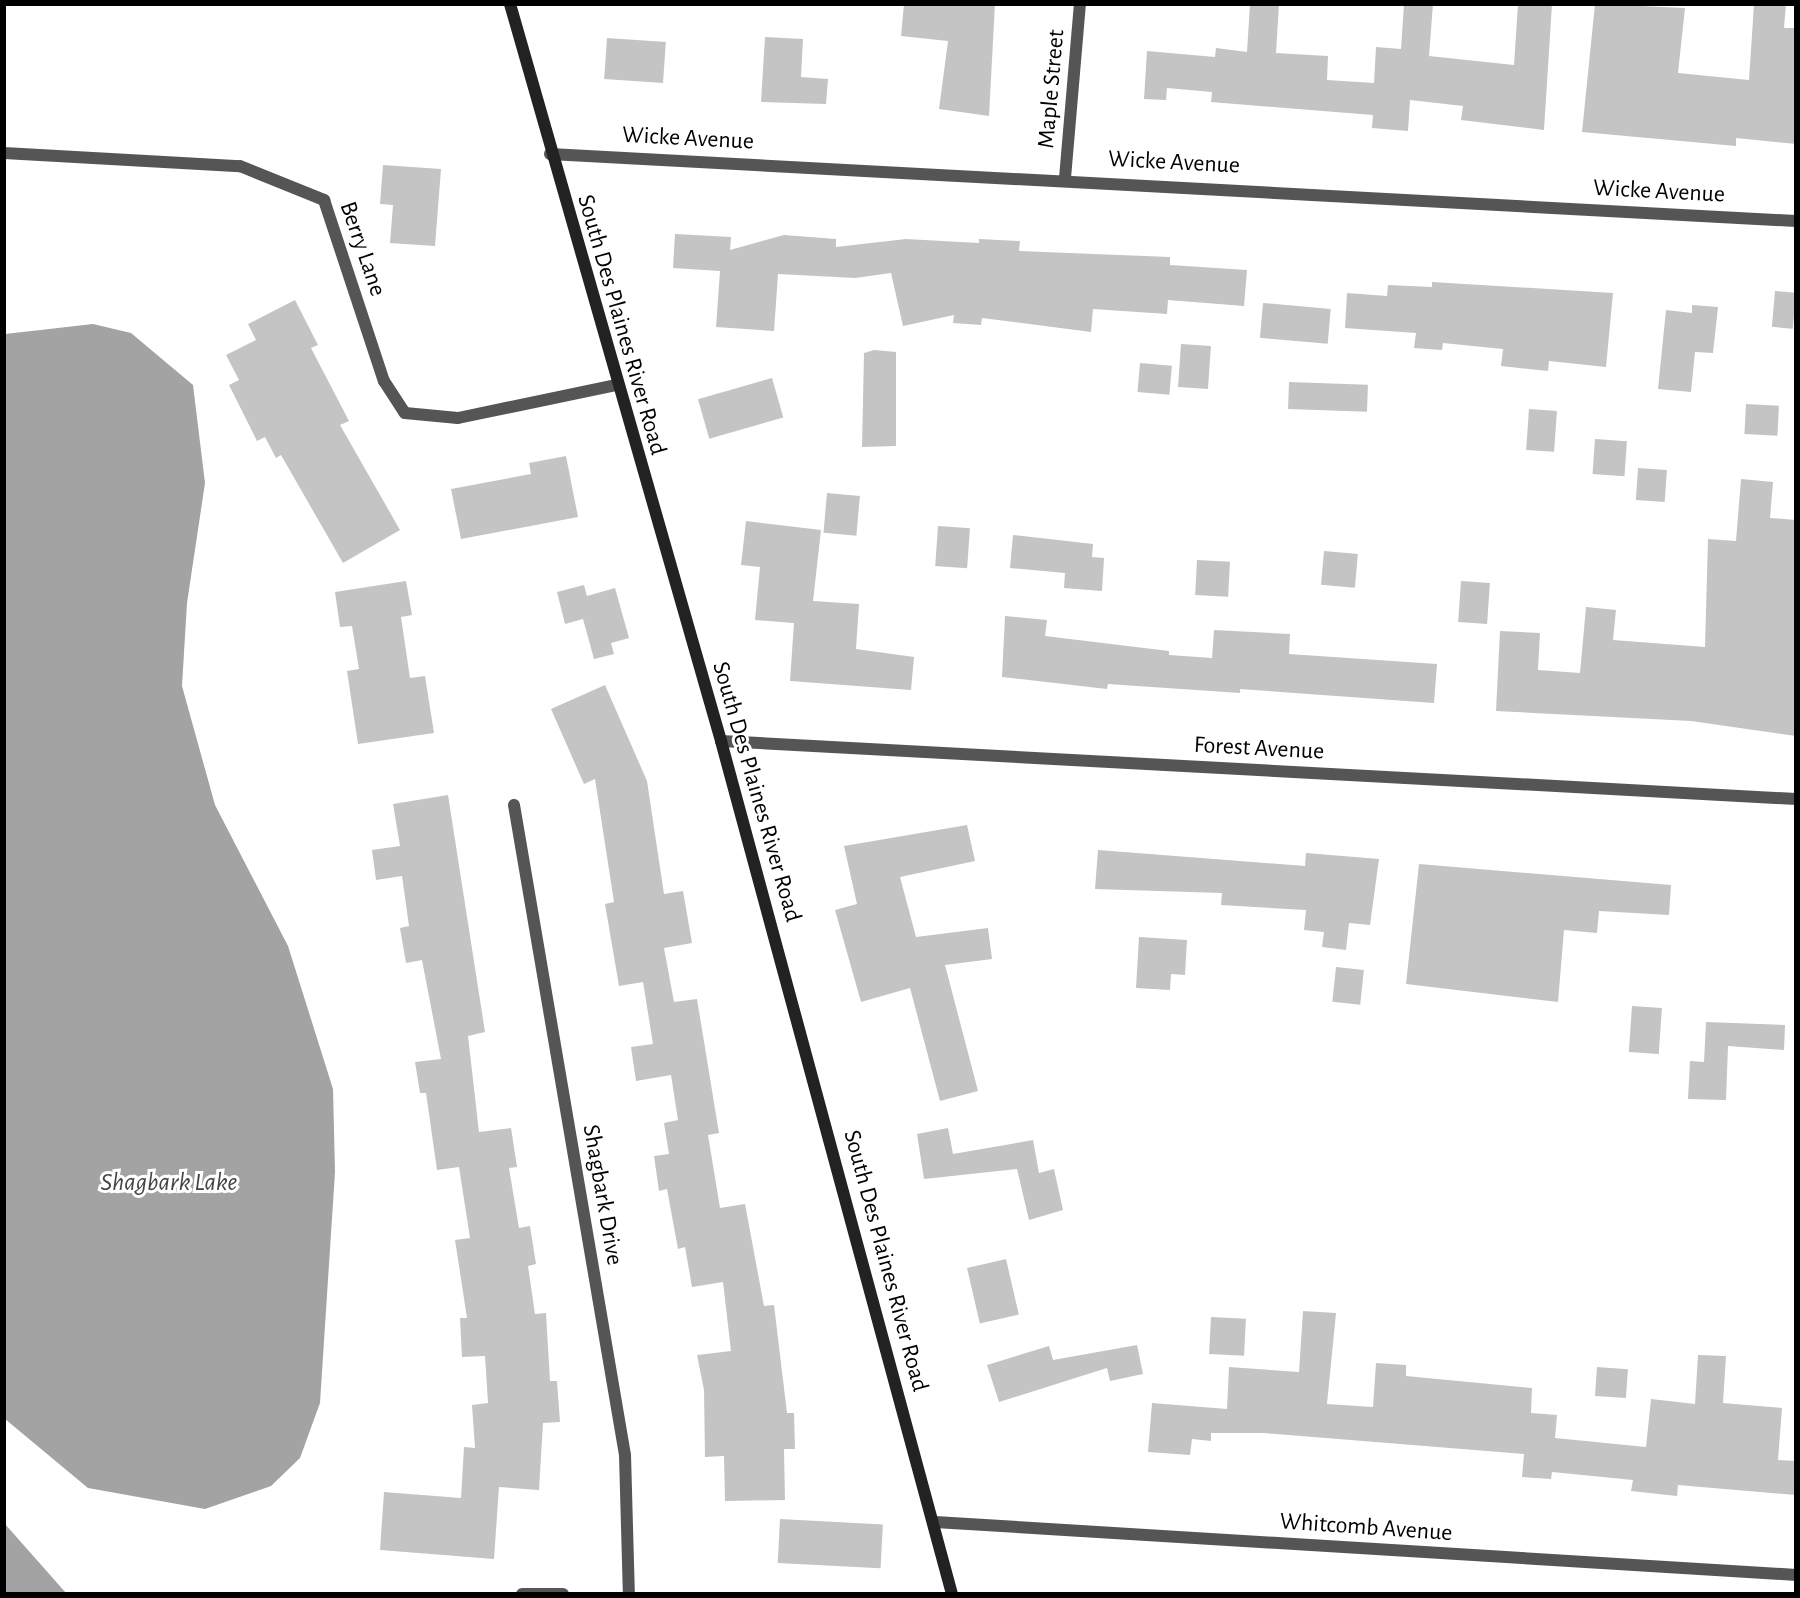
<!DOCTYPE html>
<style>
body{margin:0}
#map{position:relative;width:1800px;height:1598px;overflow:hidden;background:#fff;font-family:"Alegreya Sans",sans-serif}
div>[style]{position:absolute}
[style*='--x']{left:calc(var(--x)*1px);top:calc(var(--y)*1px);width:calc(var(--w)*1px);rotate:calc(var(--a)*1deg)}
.water>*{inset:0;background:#a3a3a3}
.building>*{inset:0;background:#c4c4c4;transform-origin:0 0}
.street>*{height:12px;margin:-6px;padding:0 6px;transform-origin:6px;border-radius:6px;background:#555}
.secondary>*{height:12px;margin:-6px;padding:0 6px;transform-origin:6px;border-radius:6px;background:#222}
span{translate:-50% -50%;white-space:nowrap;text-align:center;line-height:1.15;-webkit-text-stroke:6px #fff;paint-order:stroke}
.street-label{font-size:24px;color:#000}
.water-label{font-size:26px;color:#444;font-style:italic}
.frame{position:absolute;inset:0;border:6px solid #000;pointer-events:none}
</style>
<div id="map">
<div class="water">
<div style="clip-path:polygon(93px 324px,131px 333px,193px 385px,205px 483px,187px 603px,182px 686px,215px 805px,288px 946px,333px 1089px,335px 1172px,320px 1403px,300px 1458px,271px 1486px,205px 1509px,88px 1488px,5px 1419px,5px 334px)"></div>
<div style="clip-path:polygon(5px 1524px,66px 1593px,5px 1593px)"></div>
</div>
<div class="building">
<div style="clip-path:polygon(904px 4px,995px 4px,989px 116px,939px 109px,948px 41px,901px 36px)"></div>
<div style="clip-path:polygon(1250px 4px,1279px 4px,1276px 53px,1328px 56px,1327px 80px,1374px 83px,1376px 47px,1401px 49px,1404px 4px,1433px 4px,1429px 56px,1514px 65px,1518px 4px,1552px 4px,1544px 130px,1461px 120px,1463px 106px,1410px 100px,1408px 131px,1372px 128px,1373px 115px,1211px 102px,1212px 92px,1167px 88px,1166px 100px,1144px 99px,1147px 51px,1215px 57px,1216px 48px,1247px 52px)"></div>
<div style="clip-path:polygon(1595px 4px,1685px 8px,1678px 73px,1749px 80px,1754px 4px,1786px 4px,1784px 28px,1796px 28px,1796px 144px,1736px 138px,1736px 146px,1582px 132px)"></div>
<div style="clip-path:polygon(765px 37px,803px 39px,801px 77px,828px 79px,826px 104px,761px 102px)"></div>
<div style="left:607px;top:38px;width:59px;height:41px;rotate:4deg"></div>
<div style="clip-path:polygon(383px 165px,441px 169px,435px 246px,390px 243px,393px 205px,380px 204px)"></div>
<div style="clip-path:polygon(675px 234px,731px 237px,730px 250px,784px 235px,836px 239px,836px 247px,906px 239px,979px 243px,979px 239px,1020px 241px,1019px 251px,1170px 257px,1170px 265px,1247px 270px,1244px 306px,1168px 300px,1167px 314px,1093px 309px,1091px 332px,982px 318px,981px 325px,953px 323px,954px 315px,903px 326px,891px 273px,855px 278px,778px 274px,774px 331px,716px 327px,720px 271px,673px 268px)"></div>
<div style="clip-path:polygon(1432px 282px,1613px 293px,1606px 367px,1549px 361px,1548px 371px,1501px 366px,1503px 349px,1443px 343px,1442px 350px,1414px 348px,1416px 333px,1345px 328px,1347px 293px,1387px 296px,1388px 285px,1432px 287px)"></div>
<div style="left:1775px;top:291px;width:21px;height:36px;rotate:5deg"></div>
<div style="clip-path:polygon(295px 300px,318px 345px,311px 348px,349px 421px,340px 425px,400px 530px,343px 563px,281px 455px,276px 458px,265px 437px,257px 441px,229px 385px,239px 380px,226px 355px,256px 340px,248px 324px)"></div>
<div style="left:1263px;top:303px;width:68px;height:35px;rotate:5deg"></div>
<div style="clip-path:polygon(1692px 305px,1718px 307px,1713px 353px,1695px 352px,1691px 392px,1658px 389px,1666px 310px,1692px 313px)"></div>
<div style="left:1181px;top:344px;width:30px;height:43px;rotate:4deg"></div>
<div style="clip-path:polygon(874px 350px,896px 352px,896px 446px,862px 447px,864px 353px)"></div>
<div style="left:1140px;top:363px;width:32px;height:29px;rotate:5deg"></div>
<div style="left:772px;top:378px;width:41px;height:77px;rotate:74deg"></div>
<div style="left:1289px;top:382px;width:79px;height:27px;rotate:2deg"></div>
<div style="left:1746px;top:404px;width:33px;height:30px;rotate:3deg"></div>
<div style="left:1529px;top:409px;width:28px;height:41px;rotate:4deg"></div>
<div style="left:1595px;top:439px;width:32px;height:35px;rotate:4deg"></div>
<div style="clip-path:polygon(566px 456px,578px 517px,461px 539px,451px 489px,531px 474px,529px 463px)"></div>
<div style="left:1638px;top:468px;width:29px;height:32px;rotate:4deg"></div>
<div style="clip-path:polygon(1741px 479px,1773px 482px,1770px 518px,1796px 520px,1796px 736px,1691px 721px,1496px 711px,1500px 631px,1540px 633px,1538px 670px,1580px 673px,1586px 607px,1616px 610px,1613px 640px,1705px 647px,1708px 539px,1736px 541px)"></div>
<div style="left:827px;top:493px;width:33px;height:40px;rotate:5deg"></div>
<div style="clip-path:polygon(746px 521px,821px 530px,813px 601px,859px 604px,856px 649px,914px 657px,911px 690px,790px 681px,794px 623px,755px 620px,760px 567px,741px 565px)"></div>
<div style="left:938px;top:526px;width:32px;height:40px;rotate:4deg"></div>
<div style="clip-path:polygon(1013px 535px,1093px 544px,1092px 557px,1104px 558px,1102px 591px,1064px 588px,1065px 573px,1010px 568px)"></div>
<div style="left:1324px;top:551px;width:34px;height:34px;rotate:5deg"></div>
<div style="left:1197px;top:560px;width:33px;height:35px;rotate:3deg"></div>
<div style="clip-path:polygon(406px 581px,412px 615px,401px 617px,410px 678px,425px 676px,434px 733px,358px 744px,347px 671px,359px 669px,352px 626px,340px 627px,335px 592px)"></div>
<div style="left:1461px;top:581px;width:29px;height:41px;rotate:4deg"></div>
<div style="clip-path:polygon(584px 585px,587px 596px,615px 588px,629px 638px,611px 643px,614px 654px,594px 659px,583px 619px,565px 624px,557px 592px)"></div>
<div style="clip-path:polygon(1005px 616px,1047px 620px,1045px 636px,1169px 651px,1169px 655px,1212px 658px,1214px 630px,1290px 634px,1289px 654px,1437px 664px,1434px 703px,1240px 689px,1240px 693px,1108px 684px,1107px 689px,1002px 677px)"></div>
<div style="clip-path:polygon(605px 685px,647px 781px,664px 894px,683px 891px,692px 943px,664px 948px,674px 1002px,697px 999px,719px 1133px,708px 1135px,720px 1208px,745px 1204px,764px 1306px,774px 1305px,787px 1413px,794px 1413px,795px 1449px,784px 1449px,785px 1500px,725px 1501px,724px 1456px,705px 1457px,704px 1390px,697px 1355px,731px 1351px,723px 1282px,692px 1287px,685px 1247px,678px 1249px,667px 1189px,659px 1191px,654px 1156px,669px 1154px,664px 1123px,678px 1120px,671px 1075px,636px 1081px,631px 1047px,653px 1044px,643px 982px,619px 986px,605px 904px,614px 902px,595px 779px,584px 784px,551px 709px)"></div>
<div style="clip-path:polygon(448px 795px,485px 1032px,468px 1036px,479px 1132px,511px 1128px,517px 1167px,509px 1168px,519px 1228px,530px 1226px,536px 1264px,528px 1266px,535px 1314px,546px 1313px,550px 1381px,557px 1381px,560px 1422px,543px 1423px,539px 1490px,499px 1487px,494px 1559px,380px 1550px,384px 1492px,461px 1498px,464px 1447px,475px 1448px,472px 1405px,488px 1403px,485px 1356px,462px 1357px,460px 1318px,467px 1318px,455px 1240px,470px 1238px,459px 1167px,437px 1170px,426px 1093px,420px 1093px,415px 1062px,441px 1059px,422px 960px,406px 963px,400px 928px,409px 926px,402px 876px,376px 880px,372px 850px,400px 846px,393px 804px)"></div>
<div style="clip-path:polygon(967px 825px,975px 861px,900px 877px,916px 937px,988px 928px,992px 959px,945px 965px,978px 1091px,940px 1101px,910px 988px,861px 1002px,835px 910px,857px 904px,844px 846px)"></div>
<div style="clip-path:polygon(1098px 850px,1305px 866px,1306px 853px,1379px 859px,1370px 925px,1349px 923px,1346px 950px,1322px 947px,1324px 932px,1304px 930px,1306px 910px,1221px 905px,1222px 893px,1095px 889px)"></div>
<div style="clip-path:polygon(1419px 864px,1671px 885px,1669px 915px,1599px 911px,1597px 933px,1564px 930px,1558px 1002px,1406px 984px)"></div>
<div style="clip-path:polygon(1139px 937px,1187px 940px,1185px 975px,1171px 974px,1170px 990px,1136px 988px)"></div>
<div style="left:1336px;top:967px;width:28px;height:35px;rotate:6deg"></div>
<div style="left:1632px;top:1006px;width:30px;height:46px;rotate:4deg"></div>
<div style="clip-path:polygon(1706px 1022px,1785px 1025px,1784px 1050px,1728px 1046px,1726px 1100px,1688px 1099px,1690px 1061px,1704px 1062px)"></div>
<div style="clip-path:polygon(948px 1128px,953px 1154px,1033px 1140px,1039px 1173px,1054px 1169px,1063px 1210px,1029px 1220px,1017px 1169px,924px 1179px,917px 1134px)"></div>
<div style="left:1006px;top:1259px;width:57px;height:40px;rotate:77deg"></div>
<div style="clip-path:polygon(1303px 1311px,1336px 1313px,1327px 1404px,1373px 1407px,1376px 1363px,1406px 1365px,1406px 1376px,1532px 1388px,1531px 1413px,1557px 1415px,1555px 1438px,1646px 1447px,1651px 1399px,1695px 1404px,1698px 1355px,1726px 1356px,1723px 1403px,1782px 1408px,1778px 1460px,1796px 1461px,1796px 1495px,1678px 1485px,1677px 1496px,1631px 1491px,1633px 1480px,1552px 1472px,1551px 1479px,1522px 1477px,1524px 1454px,1263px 1433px,1211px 1433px,1211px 1441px,1192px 1439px,1190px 1455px,1148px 1452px,1152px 1403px,1227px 1409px,1229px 1367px,1299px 1372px)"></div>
<div style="left:1211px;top:1317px;width:35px;height:37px;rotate:3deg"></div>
<div style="clip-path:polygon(1137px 1345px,1143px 1374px,1110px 1381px,1107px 1368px,999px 1402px,987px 1365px,1049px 1346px,1053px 1360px)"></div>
<div style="left:1597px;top:1367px;width:31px;height:29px;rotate:4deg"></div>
<div style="left:780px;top:1519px;width:103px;height:44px;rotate:3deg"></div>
</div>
<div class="street">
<div style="--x:4;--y:153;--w:236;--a:3.2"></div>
<div style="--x:240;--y:166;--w:91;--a:22"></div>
<div style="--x:324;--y:200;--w:191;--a:71.7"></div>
<div style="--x:384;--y:381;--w:38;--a:57"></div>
<div style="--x:405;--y:413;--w:53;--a:5.4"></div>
<div style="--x:458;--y:418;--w:161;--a:-11.8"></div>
<div style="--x:550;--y:154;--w:1248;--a:3.08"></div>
<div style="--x:1065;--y:178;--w:175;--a:-85.1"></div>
<div style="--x:721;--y:741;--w:1077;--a:3.09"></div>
<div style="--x:514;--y:805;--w:659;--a:80.31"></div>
<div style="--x:625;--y:1455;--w:139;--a:88.4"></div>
<div style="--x:935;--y:1522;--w:863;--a:3.52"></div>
<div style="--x:522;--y:1594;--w:41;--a:0"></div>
</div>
<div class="secondary">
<div style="--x:510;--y:4;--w:767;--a:74.02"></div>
<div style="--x:721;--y:741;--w:884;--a:74.85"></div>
</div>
<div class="street-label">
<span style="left:1052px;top:89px;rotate:-85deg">Maple Street</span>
<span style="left:688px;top:139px;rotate:3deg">Wicke Avenue</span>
<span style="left:1174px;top:163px;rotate:3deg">Wicke Avenue</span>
<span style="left:1659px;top:192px;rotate:3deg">Wicke Avenue</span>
<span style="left:362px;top:249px;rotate:71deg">Berry Lane</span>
<span style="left:621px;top:325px;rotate:74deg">South Des Plaines River Road</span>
<span style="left:1259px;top:749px;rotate:3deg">Forest Avenue</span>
<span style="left:756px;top:792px;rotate:74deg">South Des Plaines River Road</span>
<span style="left:602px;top:1195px;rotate:80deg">Shagbark Drive</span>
<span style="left:885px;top:1261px;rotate:75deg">South Des Plaines River Road</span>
<span style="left:1366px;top:1528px;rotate:4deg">Whitcomb Avenue</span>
</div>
<div class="water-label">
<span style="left:169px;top:1183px">Shagbark Lake</span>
</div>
<div class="frame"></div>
</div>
